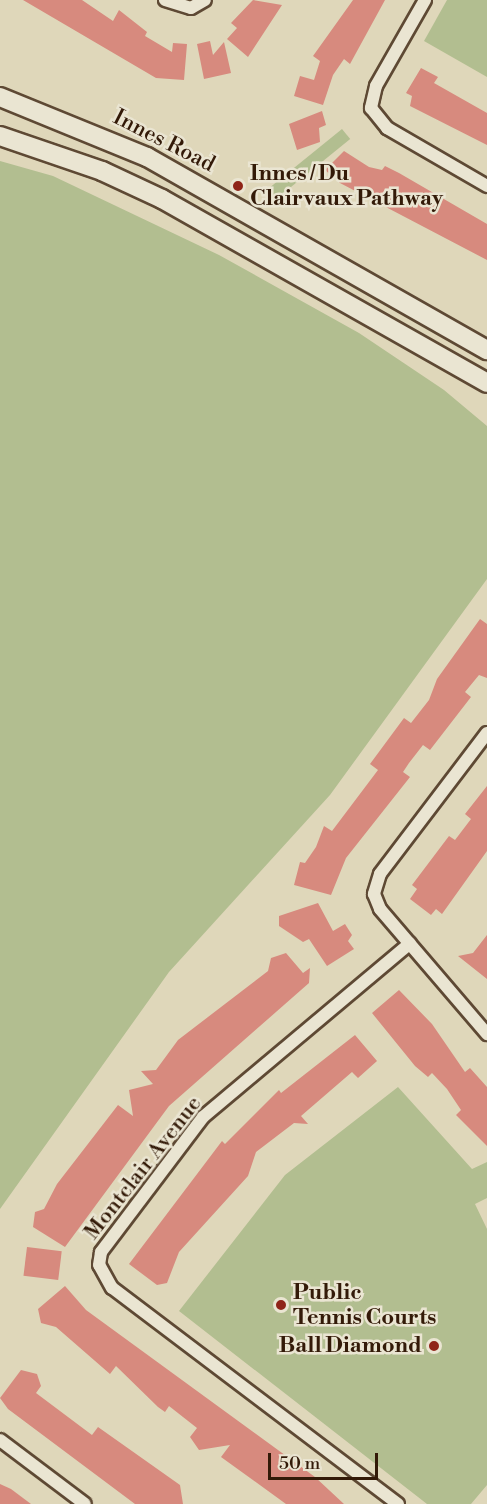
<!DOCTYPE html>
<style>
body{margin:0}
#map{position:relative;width:487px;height:1504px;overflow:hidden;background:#dfd7ba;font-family:"Libre Bodoni",serif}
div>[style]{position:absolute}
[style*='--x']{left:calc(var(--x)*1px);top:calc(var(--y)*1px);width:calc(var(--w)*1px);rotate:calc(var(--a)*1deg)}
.green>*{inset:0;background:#b2be90;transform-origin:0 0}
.building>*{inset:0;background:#d78a7e;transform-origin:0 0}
.roads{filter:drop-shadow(2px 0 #5e4934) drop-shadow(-2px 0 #5e4934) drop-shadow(0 2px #5e4934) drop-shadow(0 -2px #5e4934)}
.minor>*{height:12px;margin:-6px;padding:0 6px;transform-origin:6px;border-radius:6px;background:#eae5d2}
.secondary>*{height:18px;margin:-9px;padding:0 9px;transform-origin:9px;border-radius:9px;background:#eae5d2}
.dots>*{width:16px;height:16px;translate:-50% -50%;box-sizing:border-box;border:3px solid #eae5d2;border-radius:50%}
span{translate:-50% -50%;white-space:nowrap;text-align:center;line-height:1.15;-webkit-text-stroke:5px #eae5d2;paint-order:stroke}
.street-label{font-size:22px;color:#331a08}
.poi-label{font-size:22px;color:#331a08;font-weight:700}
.left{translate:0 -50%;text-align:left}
.right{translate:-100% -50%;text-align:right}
.scale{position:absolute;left:268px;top:1453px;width:110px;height:27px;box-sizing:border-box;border:3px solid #331a08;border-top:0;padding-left:8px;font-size:18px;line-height:21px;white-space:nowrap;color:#331a08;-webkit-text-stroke:4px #eae5d2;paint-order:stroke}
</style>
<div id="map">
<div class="green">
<div style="clip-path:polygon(447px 0,487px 0,487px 77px,424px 41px)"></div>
<div style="left:342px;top:129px;width:13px;height:98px;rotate:51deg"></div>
<div style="clip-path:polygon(0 161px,53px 176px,219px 255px,359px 333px,444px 390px,487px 426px,487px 579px,330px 795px,169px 972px,0 1209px)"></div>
<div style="clip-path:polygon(398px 1087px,472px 1169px,487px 1162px,487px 1198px,475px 1204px,487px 1229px,487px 1485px,471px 1504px,427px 1504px,179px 1311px,285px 1175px)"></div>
</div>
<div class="building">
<div style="clip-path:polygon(23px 0,82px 0,113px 21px,119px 10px,147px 32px,145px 36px,172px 52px,173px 43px,187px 44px,184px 80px,156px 78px)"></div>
<div style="clip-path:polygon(253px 0,282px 5px,248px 57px,227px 39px,237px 28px,231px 23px)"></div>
<div style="clip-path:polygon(353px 0,385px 0,350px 64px,344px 59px,333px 75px,323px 105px,294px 96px,300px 76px,314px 80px,320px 61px,313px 56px)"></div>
<div style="clip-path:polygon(210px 41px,213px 55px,224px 42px,231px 73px,204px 79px,197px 44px)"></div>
<div style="clip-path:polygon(421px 68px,438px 77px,434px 83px,487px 113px,487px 145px,410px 106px,412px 96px,406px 93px)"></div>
<div style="clip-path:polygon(322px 111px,326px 125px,319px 128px,320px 142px,297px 150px,289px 124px)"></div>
<div style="clip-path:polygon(344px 151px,369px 167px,382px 170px,385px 166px,399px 173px,487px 224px,487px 260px,340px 183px,325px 170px)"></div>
<div style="clip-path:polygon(480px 619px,487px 624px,487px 678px,479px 675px,465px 692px,471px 697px,430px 750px,423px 745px,409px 763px,403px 772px,410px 777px,346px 858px,331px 895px,294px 885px,300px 862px,305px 863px,316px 847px,324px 826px,332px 831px,378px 770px,370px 764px,404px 718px,411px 723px,429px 700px,437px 679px)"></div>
<div style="clip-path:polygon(487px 786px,487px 851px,442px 914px,436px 909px,431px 915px,410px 899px,417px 889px,412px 885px,449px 836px,455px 840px,471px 819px,465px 814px)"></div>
<div style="clip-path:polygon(318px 903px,333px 931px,345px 924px,352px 935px,348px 941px,354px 949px,327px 966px,309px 939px,303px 942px,279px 926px,279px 916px)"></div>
<div style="clip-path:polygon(487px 935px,487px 979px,458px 956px,473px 953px)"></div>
<div style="clip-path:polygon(286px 953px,303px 973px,310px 968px,309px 983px,169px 1106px,65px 1247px,33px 1227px,35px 1212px,44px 1209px,57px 1184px,118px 1105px,133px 1116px,129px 1090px,153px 1084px,141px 1071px,156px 1070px,178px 1040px,268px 971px,271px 958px)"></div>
<div style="clip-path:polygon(399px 990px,432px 1024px,465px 1072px,470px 1068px,487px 1087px,487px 1146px,456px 1115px,461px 1110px,447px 1089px,432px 1073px,428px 1077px,415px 1066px,372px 1013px)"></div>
<div style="clip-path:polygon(355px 1035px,377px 1061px,358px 1078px,352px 1072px,301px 1116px,308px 1124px,294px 1123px,256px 1152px,248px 1176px,179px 1252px,167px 1283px,157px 1285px,129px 1264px,222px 1141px,225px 1144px,279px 1090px,281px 1093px)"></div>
<div style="left:27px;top:1247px;width:35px;height:29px;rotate:7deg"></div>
<div style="clip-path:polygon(65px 1286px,86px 1310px,315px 1477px,344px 1504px,286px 1504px,221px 1457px,230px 1445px,199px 1450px,190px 1437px,197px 1428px,169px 1406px,165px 1412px,158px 1407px,116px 1366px,110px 1374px,56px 1327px,41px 1323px,38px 1309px)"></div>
<div style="clip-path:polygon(21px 1370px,37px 1374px,41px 1386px,36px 1393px,92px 1435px,98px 1427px,180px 1485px,183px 1504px,135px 1504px,8px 1409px,0 1398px)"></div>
<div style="clip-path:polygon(0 1484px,11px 1489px,31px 1504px,0 1504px)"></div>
</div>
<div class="roads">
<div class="minor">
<div style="--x:165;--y:0;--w:27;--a:17"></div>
<div style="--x:191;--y:8;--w:16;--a:-30"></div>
<div style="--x:425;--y:0;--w:99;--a:119.7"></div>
<div style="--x:376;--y:86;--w:23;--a:103"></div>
<div style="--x:371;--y:108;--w:26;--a:51"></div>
<div style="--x:387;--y:128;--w:116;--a:30.1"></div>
<div style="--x:487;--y:733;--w:177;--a:127.2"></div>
<div style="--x:380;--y:874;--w:21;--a:107"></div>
<div style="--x:374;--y:894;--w:16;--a:68"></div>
<div style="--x:380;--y:909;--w:165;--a:49.4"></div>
<div style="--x:0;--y:1440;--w:106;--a:37"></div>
<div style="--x:398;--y:1504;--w:358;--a:-142.9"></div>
<div style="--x:112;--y:1288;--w:26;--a:-119"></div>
<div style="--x:99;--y:1265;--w:13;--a:-81"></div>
<div style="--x:101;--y:1252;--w:169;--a:-52.9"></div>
<div style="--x:203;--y:1117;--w:270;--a:-40"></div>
</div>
<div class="secondary">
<div style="--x:0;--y:97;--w:159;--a:22.2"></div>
<div style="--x:147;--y:157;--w:391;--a:29.6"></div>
<div style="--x:0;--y:136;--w:108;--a:18.9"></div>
<div style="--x:102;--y:171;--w:66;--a:25"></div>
<div style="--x:162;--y:199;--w:373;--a:29.5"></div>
</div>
</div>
<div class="dots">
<div style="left:238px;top:186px;background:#8f2418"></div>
<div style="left:281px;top:1305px;background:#8f2418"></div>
<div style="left:434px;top:1346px;background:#8f2418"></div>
</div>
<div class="street-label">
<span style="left:164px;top:141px;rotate:27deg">Innes Road</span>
<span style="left:143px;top:1168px;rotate:-52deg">Montclair Avenue</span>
</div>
<div class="poi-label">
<span class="left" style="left:250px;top:186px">Innes / Du<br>Clairvaux Pathway</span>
<span class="left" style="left:293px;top:1305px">Public<br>Tennis Courts</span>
<span class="right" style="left:422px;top:1346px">Ball Diamond</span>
</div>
<div class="scale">50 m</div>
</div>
